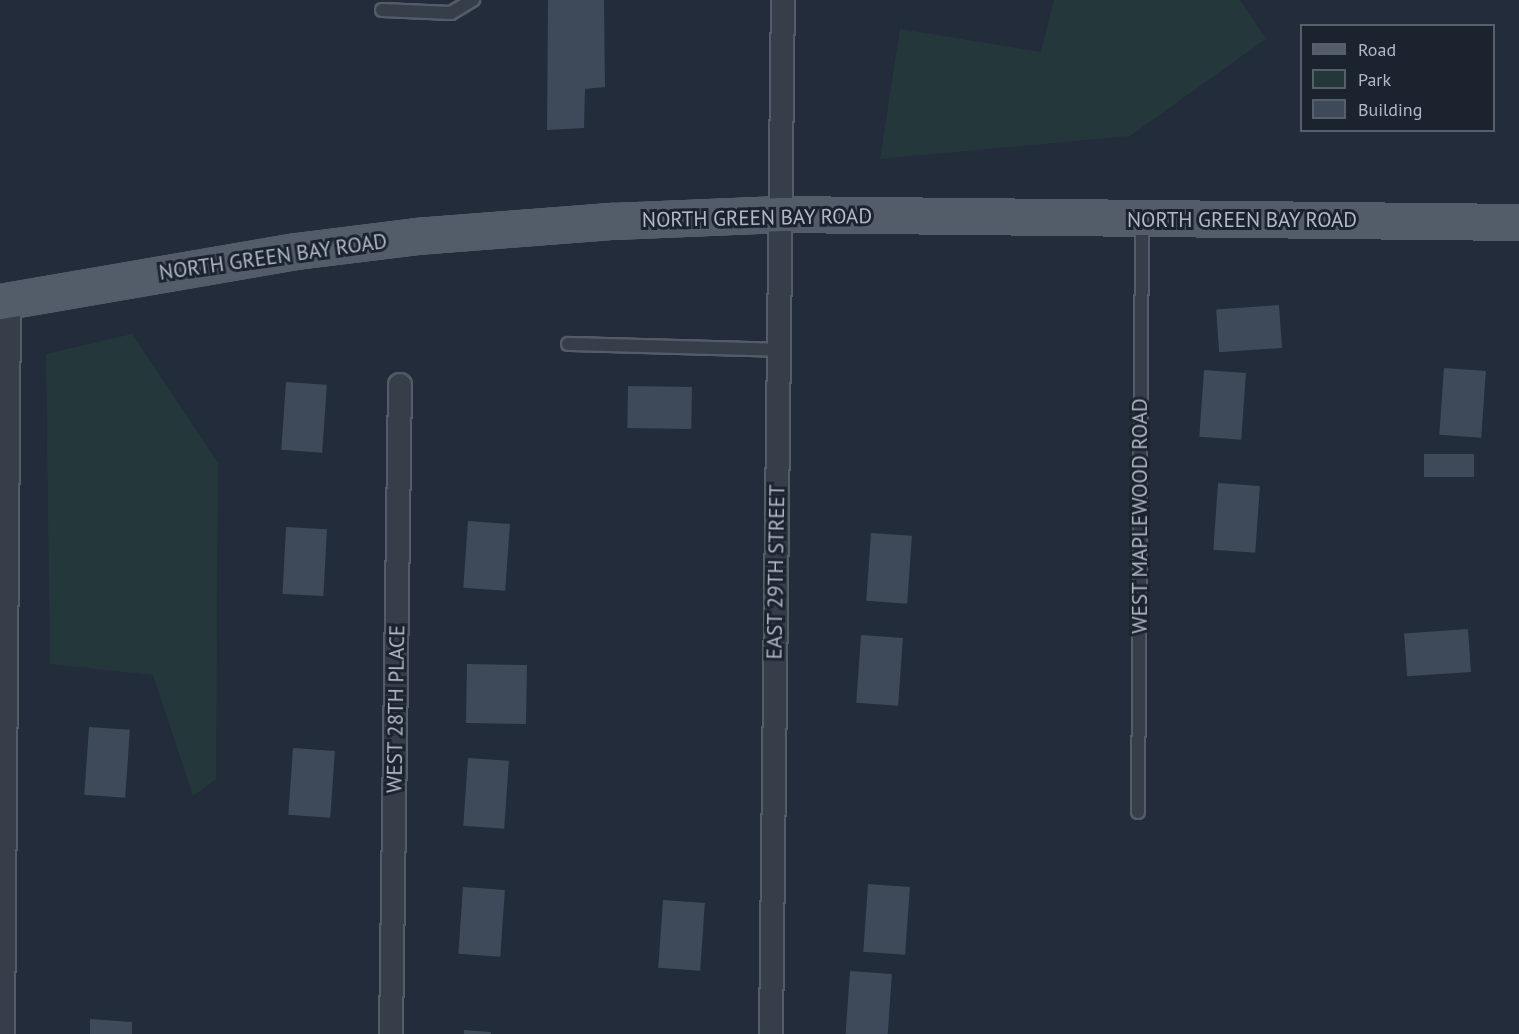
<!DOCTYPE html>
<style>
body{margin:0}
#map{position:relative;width:1519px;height:1034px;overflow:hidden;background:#222c3a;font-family:"PT Sans",sans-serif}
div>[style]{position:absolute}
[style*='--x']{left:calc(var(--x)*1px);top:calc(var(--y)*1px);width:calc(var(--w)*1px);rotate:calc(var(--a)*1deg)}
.green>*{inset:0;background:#24383b}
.building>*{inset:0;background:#3e4a59;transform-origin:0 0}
.roads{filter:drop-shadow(2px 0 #535c68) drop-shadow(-2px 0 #535c68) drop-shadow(0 2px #535c68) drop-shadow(0 -2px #535c68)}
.service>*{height:12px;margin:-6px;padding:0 6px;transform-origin:6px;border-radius:6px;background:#363e4a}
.minor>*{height:22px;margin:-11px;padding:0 11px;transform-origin:11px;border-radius:11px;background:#363e4a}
.primary>*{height:33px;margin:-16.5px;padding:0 16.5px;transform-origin:16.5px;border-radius:16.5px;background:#535d6a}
span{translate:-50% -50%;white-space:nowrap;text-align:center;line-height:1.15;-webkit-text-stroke:6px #1b232f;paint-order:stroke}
.street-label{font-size:21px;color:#b0b9c6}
.legend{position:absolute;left:1300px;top:24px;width:195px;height:108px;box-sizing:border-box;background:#1b232f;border:2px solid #575f6b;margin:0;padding:8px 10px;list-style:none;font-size:18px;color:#b0b9c6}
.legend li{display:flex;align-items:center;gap:12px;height:30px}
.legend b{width:30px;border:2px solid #575f6b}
</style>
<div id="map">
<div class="green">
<div style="clip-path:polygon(1054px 0,1240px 0,1266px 39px,1130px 136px,880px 159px,900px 29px,1041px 52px)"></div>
<div style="clip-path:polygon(132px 334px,218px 463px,216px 779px,193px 796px,153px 675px,50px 664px,46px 354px)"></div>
</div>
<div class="building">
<div style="clip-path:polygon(548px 0,604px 0,605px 87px,585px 89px,584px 128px,547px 130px)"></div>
<div style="left:1279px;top:305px;width:43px;height:63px;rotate:86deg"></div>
<div style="left:1444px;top:368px;width:42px;height:67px;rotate:4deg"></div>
<div style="left:1204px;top:370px;width:42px;height:67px;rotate:4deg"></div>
<div style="left:286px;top:382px;width:41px;height:68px;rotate:4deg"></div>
<div style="left:628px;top:386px;width:64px;height:42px;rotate:1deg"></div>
<div style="left:1424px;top:454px;width:50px;height:23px"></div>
<div style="left:1218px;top:483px;width:42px;height:67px;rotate:4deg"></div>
<div style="left:468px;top:521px;width:42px;height:67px;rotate:4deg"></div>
<div style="left:286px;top:527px;width:41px;height:67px;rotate:3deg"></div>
<div style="left:871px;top:533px;width:41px;height:68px;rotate:4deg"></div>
<div style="left:1468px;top:629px;width:43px;height:64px;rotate:86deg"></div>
<div style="left:861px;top:635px;width:42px;height:68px;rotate:4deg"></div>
<div style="left:467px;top:664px;width:60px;height:59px;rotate:1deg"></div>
<div style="left:89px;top:727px;width:41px;height:68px;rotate:4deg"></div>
<div style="left:293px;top:748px;width:42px;height:67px;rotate:4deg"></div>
<div style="left:468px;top:758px;width:41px;height:68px;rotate:4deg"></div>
<div style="left:868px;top:884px;width:42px;height:68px;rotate:4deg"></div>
<div style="left:463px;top:887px;width:42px;height:67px;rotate:4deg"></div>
<div style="left:663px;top:900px;width:42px;height:68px;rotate:4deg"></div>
<div style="left:850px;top:971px;width:42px;height:63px;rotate:4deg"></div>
<div style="clip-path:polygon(90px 1019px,132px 1022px,132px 1034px,90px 1034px)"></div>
<div style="clip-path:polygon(464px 1030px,491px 1032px,491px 1034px,464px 1034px)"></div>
</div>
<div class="roads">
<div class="service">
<div style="--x:382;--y:10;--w:69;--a:2.5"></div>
<div style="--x:451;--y:13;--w:26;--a:-31"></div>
<div style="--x:568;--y:344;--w:211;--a:1.6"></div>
<div style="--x:1138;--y:812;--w:592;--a:-89.61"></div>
</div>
<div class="minor">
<div style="--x:3;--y:1034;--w:733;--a:-89.53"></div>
<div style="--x:391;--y:1034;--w:649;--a:-89.21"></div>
<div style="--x:771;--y:1034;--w:1034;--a:-89.34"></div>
</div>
<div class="primary">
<div style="--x:0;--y:302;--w:300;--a:-9.8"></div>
<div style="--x:296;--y:251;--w:121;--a:-7.1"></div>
<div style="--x:416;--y:236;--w:198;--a:-4.4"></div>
<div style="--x:613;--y:221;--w:168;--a:-2.4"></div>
<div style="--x:781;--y:214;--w:738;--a:0.62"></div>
</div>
</div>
<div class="street-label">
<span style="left:757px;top:218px;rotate:-1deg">NORTH GREEN BAY ROAD</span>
<span style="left:1242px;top:220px">NORTH GREEN BAY ROAD</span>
<span style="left:273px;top:257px;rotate:-8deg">NORTH GREEN BAY ROAD</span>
<span style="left:1140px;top:516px;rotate:-90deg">WEST MAPLEWOOD ROAD</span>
<span style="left:776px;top:572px;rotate:-89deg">EAST 29TH STREET</span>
<span style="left:396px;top:709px;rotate:-89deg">WEST 28TH PLACE</span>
</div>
<ul class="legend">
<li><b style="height:8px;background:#535d6a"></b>Road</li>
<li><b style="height:16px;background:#24383b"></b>Park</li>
<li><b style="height:16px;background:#3e4a59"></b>Building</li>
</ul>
</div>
